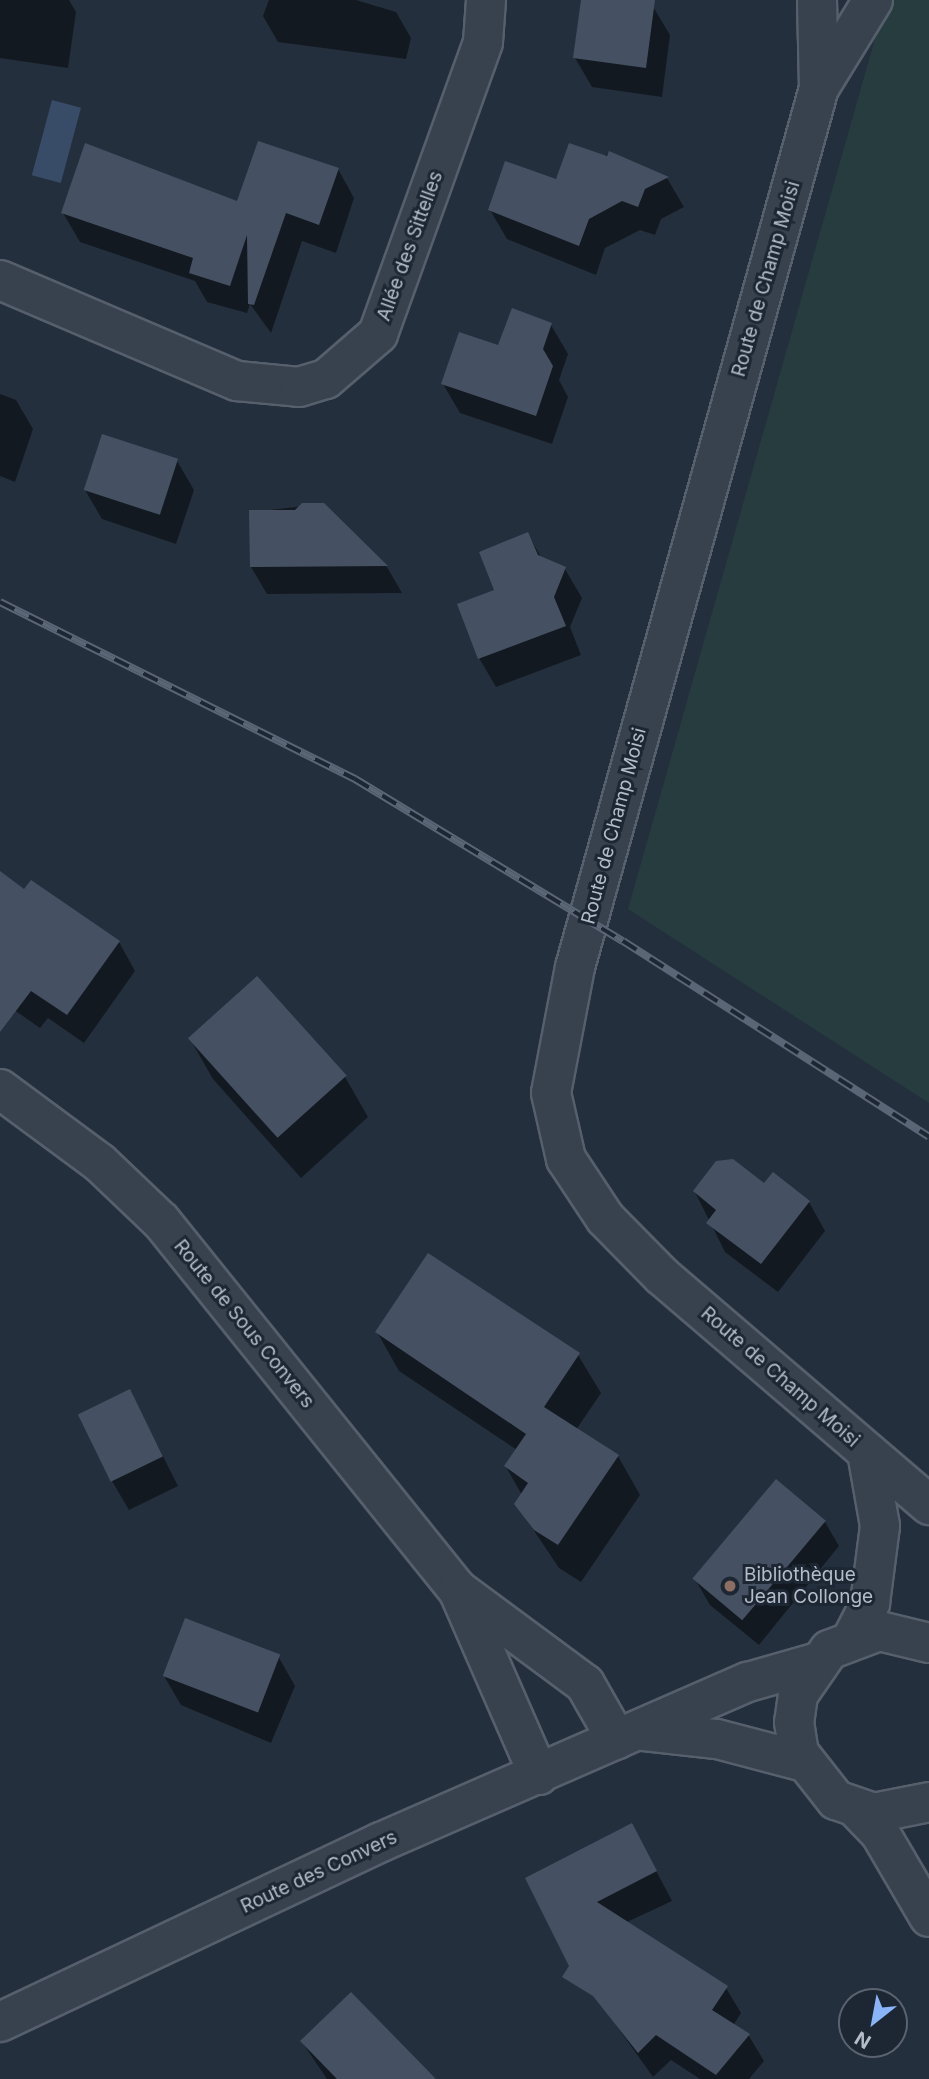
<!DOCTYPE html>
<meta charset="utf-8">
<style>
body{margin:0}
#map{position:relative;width:929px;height:2079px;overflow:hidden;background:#242f3e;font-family:Inter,sans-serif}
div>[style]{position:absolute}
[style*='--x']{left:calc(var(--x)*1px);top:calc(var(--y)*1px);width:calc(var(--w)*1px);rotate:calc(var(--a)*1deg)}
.green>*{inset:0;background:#263c3f}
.water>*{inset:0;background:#394c67;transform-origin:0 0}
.shadow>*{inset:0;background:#0007}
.building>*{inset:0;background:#455162;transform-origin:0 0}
.roads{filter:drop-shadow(2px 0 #565f6c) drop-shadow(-2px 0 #565f6c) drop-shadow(0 2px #565f6c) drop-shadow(0 -2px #565f6c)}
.minor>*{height:38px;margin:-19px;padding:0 19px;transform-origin:19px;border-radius:19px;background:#38414e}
.rail>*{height:8px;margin-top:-4px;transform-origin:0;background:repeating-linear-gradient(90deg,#1d2633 0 16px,#5a6575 0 32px);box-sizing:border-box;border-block:2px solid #5a6575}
.dots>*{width:19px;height:19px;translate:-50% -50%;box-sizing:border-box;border:4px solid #1d2633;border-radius:50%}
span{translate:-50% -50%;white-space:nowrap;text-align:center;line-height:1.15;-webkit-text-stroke:6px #1d2633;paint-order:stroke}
.street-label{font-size:19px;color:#b4bcc9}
.poi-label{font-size:19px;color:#b4bcc9}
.left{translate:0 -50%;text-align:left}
.north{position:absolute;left:838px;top:1988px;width:70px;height:70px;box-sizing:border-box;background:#1d2633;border:2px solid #59626f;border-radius:50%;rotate:211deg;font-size:19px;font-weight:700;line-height:28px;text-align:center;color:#b4bcc9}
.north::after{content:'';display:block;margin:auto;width:24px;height:32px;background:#8ab4f8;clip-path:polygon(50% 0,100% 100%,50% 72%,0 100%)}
</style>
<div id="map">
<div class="green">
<div style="clip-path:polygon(886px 0,929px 0,929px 1103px,628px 909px)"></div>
</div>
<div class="water">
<div style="left:52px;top:100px;width:30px;height:78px;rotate:15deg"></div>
</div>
<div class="shadow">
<div style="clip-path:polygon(0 0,69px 0,76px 12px,68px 68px,0 58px)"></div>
<div style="clip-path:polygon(269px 0,356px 0,396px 12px,411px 38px,406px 59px,278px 42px,263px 16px)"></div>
<div style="clip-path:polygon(583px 0,649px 0,670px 35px,662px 97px,592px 87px,575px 58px)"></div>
<div style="clip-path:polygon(610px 153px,667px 178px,684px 207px,661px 219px,655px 235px,640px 230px,605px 248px,596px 275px,507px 239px,490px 210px)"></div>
<div style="clip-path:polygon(338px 169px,354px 198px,336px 253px,302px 241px,271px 333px,250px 304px,247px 313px,207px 302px,195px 281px,80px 242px,63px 213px,238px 203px)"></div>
<div style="clip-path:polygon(551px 325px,568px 354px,559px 380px,568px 397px,552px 444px,460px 413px,443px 384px)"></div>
<div style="clip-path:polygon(0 394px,16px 400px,33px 429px,15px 482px,0 476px)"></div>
<div style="clip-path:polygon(177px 461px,194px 490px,176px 544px,102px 519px,85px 490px)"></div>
<div style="clip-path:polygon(323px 504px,387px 567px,402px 593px,267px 594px,251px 567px,251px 512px)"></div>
<div style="clip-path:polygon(528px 534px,542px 559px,565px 569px,582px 598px,570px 627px,581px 655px,496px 687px,479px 658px)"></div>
<div style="clip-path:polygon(0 876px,119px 942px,135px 971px,84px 1043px,48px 1018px,40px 1028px,0 1000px)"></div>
<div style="clip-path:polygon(257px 978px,345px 1077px,368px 1117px,301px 1178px,213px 1079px,190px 1039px)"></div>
<div style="clip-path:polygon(764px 1186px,809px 1202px,825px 1231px,778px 1292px,725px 1252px,695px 1192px)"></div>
<div style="clip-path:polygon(377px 1332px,578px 1355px,601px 1393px,576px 1430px,618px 1456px,640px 1495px,581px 1582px,559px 1568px,516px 1504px,522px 1495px,506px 1467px,517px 1450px,399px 1371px)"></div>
<div style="clip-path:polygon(130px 1391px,178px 1486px,129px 1510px,112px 1481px)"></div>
<div style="clip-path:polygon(825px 1522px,839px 1546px,759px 1645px,710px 1605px,696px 1581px)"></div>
<div style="clip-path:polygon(278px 1656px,295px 1686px,271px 1743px,181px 1705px,164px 1676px)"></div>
<div style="clip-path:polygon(632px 1825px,672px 1901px,597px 1936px,554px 1932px)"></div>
<div style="clip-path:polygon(726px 1988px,741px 2013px,733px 2026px,749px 2036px,764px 2061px,749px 2079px,700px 2079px,671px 2060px,653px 2077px,596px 1997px)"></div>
<div style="clip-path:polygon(302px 2042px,427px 2079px,327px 2079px)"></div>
</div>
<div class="building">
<div style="clip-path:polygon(581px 0,655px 0,646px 68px,573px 58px)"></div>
<div style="clip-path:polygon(258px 141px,339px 168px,319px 225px,286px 213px,254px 305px,248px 304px,247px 235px,230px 286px,189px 273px,193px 258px,61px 213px,85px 143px,237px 201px)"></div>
<div style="clip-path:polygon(569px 143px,607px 156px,609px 151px,669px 177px,645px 189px,638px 207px,622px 201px,589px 219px,579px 246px,488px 210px,505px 161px,556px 179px)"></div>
<div style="clip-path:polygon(512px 308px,552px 323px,543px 349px,553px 366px,536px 416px,441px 384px,459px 332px,498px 345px)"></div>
<div style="left:102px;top:434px;width:80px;height:59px;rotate:18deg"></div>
<div style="clip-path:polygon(302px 503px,324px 503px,388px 566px,250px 567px,249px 510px,295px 510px)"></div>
<div style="clip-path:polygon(528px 532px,538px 555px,566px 567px,554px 597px,566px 626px,478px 659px,457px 604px,494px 590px,479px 552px)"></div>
<div style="clip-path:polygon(0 871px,24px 889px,31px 880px,120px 941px,67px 1015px,31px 991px,0 1032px)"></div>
<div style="left:257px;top:976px;width:134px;height:93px;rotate:48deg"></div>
<div style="clip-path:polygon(733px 1159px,764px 1183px,773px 1172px,810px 1201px,761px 1264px,706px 1223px,716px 1210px,693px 1191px,716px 1161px)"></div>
<div style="clip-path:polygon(428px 1253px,580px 1353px,544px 1407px,619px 1455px,558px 1545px,534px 1530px,514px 1504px,528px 1483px,504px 1466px,526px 1434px,375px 1332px)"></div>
<div style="left:130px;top:1389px;width:75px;height:58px;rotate:64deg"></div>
<div style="left:776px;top:1479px;width:65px;height:130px;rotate:40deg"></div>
<div style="left:185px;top:1618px;width:102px;height:62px;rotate:21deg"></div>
<div style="clip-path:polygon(632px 1823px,657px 1871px,597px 1902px,728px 1986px,712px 2010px,750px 2034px,716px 2075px,656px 2035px,638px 2053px,593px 1996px,562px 1977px,569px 1966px,525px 1878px)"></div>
<div style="clip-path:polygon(351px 1992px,436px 2079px,337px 2079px,300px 2041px)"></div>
</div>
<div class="roads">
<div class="minor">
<div style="--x:817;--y:0;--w:88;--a:88.7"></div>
<div style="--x:873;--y:0;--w:103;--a:121.5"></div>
<div style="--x:819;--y:88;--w:912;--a:105.51"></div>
<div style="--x:575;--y:967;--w:128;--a:100.8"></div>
<div style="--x:551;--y:1093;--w:68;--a:77.2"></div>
<div style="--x:566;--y:1159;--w:71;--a:56.5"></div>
<div style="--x:605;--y:1218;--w:81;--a:45.5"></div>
<div style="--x:662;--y:1276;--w:352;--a:40.6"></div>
<div style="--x:0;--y:280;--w:258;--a:23.1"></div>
<div style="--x:237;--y:381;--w:62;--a:5.5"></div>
<div style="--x:299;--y:387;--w:28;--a:-17"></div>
<div style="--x:326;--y:379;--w:69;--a:-40.9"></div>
<div style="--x:378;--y:334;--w:310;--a:-70.2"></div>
<div style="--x:483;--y:42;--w:42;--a:-85.9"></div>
<div style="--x:0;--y:1089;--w:124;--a:36.5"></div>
<div style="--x:100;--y:1163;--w:84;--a:43.6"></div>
<div style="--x:161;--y:1221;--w:474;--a:51.2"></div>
<div style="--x:458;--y:1590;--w:158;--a:36.5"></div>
<div style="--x:585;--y:1684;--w:64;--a:60.3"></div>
<div style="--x:458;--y:1590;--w:202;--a:66.4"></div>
<div style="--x:853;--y:1637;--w:38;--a:-63"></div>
<div style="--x:870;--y:1603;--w:78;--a:-82.6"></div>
<div style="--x:880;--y:1526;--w:75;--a:-100"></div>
<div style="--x:929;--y:1643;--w:51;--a:-166.5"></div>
<div style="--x:879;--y:1631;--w:53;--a:159.2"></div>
<div style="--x:829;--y:1650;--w:55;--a:124.6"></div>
<div style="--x:798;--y:1695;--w:27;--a:98"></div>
<div style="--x:794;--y:1722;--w:31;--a:81"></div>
<div style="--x:799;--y:1753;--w:60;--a:51.8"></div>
<div style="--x:836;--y:1800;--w:40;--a:18.9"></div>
<div style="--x:874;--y:1813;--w:56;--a:-11.3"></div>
<div style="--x:644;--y:1731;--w:73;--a:6.3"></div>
<div style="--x:717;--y:1739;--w:90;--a:14.8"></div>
<div style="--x:856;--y:1808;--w:35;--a:46"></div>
<div style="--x:880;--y:1833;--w:97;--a:59.7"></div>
<div style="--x:0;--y:2022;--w:421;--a:-25.3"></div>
<div style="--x:381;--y:1842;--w:400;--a:-23.6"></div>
<div style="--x:748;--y:1682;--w:73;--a:-15.9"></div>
</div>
</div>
<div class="rail">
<div style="--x:0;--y:602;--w:397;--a:26.5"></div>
<div style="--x:355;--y:779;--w:313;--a:31.2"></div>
<div style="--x:623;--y:941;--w:363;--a:32.6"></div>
</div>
<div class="dots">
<div style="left:730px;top:1586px;background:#8d6e63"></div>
</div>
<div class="street-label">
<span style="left:410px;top:246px;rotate:-70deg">Allée des Sittelles</span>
<span style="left:766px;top:279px;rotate:-74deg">Route de Champ Moisi</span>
<span style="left:614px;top:826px;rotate:-75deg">Route de Champ Moisi</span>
<span style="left:244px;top:1324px;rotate:51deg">Route de Sous Convers</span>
<span style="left:780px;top:1377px;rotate:41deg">Route de Champ Moisi</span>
<span style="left:319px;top:1872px;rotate:-25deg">Route des Convers</span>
</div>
<div class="poi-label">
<span class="left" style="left:744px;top:1586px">Bibliothèque<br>Jean Collonge</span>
</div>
<div class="north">N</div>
</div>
